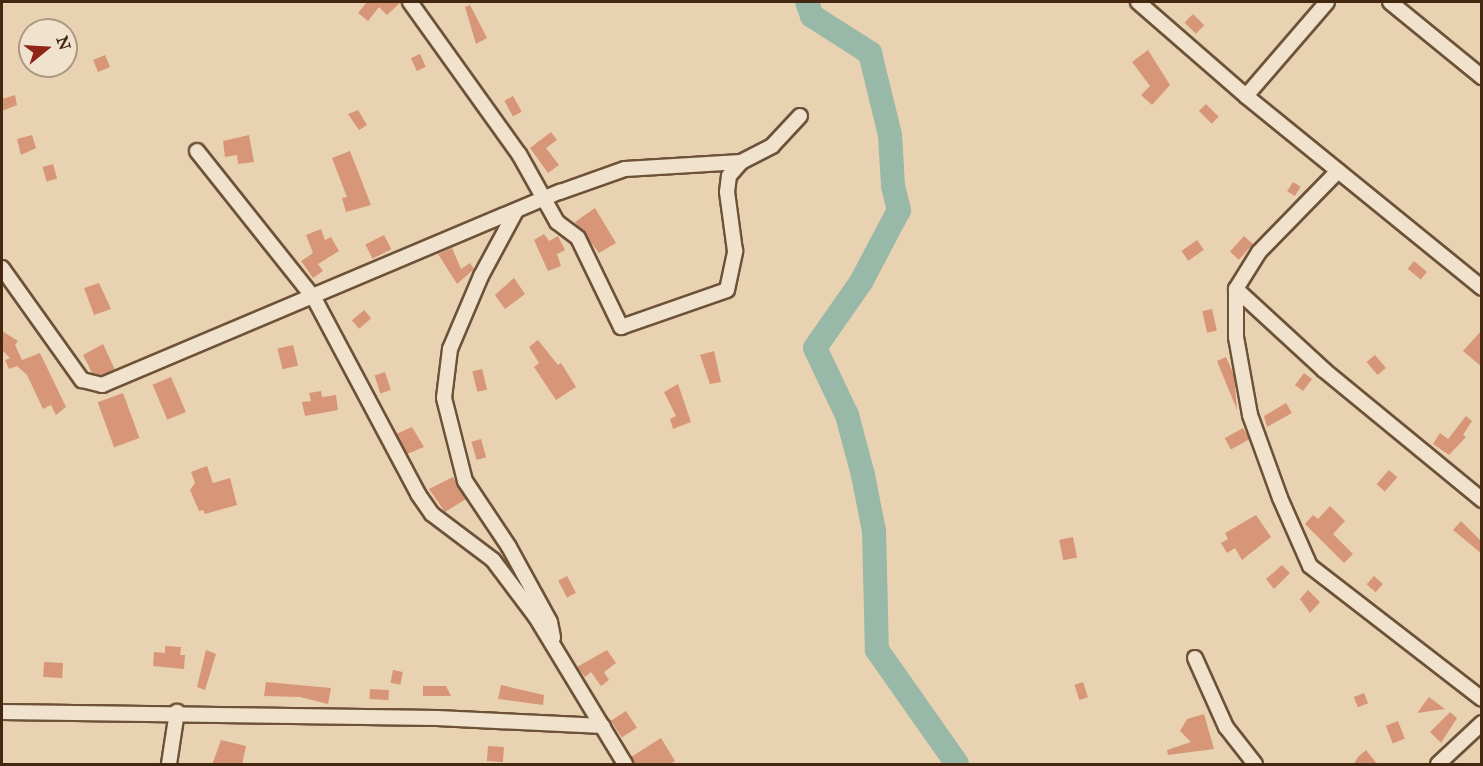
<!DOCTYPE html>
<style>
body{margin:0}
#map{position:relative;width:1483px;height:766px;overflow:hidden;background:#e9d2b2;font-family:"IM FELL Great Primer",serif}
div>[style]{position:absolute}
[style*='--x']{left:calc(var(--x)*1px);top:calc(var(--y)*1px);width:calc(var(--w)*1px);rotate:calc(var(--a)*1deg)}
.river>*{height:24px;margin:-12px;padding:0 12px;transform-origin:12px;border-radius:12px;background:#98b8a8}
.building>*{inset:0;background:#d79677;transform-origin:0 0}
.roads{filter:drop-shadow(2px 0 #6d5238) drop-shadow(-2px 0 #6d5238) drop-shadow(0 2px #6d5238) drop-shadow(0 -2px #6d5238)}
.minor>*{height:14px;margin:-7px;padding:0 7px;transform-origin:7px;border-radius:7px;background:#f1e2cd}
span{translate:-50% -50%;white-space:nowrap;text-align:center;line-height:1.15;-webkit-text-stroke:4.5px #f1e2cd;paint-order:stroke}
.frame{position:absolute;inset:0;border:3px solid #442710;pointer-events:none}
.north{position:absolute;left:18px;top:18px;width:60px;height:60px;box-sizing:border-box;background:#f1e2cd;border:2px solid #ac9781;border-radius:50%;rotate:72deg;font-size:16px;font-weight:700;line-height:24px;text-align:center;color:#442710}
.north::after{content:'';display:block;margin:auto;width:21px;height:27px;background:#8f2418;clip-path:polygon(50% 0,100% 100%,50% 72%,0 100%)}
</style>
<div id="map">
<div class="river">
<div style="--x:807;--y:2;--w:15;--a:70"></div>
<div style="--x:812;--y:16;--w:69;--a:32.5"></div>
<div style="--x:870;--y:53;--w:84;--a:76.3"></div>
<div style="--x:890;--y:135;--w:51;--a:86.6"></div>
<div style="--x:893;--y:186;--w:25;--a:76"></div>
<div style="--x:899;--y:210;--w:81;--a:117.8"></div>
<div style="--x:861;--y:282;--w:80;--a:124.9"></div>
<div style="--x:815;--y:348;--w:74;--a:64.5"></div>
<div style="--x:847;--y:415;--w:62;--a:75.1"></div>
<div style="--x:863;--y:475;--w:57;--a:78.9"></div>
<div style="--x:874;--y:531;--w:119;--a:88.6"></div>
<div style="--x:877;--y:650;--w:139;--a:54.9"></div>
</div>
<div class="building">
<div style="clip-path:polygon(367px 2px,401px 2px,387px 15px,379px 7px,368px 21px,358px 13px)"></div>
<div style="clip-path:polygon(470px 5px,487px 38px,476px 44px,465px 7px)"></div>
<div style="left:1193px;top:14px;width:16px;height:12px;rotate:45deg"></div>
<div style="clip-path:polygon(1148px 50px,1170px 85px,1152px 105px,1141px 95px,1150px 86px,1132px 62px)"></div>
<div style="left:420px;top:54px;width:14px;height:10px;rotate:65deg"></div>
<div style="left:105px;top:55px;width:13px;height:13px;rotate:67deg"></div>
<div style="clip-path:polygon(15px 95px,17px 105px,2px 111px,2px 99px)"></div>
<div style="left:513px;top:96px;width:18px;height:10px;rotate:61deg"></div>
<div style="left:1206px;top:104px;width:18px;height:10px;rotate:45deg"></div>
<div style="clip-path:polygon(358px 110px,367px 125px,359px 130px,348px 114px)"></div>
<div style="clip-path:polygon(551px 132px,557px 140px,546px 148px,559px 165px,548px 173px,530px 148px)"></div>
<div style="clip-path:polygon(32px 135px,36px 148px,21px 155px,17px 139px)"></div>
<div style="clip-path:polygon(249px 135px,254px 162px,238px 164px,237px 155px,225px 157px,223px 141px)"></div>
<div style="clip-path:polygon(350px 151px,371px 205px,346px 212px,342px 198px,347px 197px,332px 158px)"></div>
<div style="left:53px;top:164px;width:15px;height:11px;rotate:74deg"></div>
<div style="left:1293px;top:182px;width:9px;height:11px;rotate:32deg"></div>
<div style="clip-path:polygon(595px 208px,616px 243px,599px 253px,575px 222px)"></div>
<div style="clip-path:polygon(321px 229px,325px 240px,331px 237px,339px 251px,318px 264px,323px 271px,313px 278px,301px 261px,313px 253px,306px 235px)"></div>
<div style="clip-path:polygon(544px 234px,549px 241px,558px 236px,565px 250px,557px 254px,561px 266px,548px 271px,534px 240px)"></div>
<div style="left:384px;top:235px;width:16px;height:21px;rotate:63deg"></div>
<div style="left:1244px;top:236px;width:12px;height:21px;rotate:42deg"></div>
<div style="left:1197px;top:240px;width:12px;height:19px;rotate:55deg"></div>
<div style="clip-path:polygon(452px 248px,461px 269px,470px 263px,474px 269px,457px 284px,438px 254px)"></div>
<div style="left:1414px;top:261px;width:17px;height:10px;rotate:40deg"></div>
<div style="clip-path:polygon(514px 278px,525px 294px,505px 309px,495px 295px)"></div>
<div style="clip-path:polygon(99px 283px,111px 309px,94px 315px,84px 288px)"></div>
<div style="left:1212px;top:309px;width:22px;height:10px;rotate:77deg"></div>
<div style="left:364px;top:310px;width:11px;height:16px;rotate:49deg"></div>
<div style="clip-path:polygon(1482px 330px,1482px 367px,1463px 351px)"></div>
<div style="clip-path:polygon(2px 331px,18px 341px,15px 345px,22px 360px,40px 353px,66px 407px,56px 415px,51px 405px,43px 409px,27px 375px,17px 366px,9px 369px,5px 360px,10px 358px,2px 350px)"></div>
<div style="clip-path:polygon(538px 340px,558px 365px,561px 363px,576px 387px,556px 400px,534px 367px,539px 363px,529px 347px)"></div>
<div style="clip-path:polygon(103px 344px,115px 370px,101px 376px,92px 373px,83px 355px)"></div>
<div style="left:293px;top:345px;width:21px;height:16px;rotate:76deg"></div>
<div style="clip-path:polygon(714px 351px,721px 382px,710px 384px,700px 355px)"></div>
<div style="left:1375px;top:355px;width:17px;height:11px;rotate:50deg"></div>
<div style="clip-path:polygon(1226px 357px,1234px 375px,1237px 410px,1217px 361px)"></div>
<div style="left:482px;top:369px;width:21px;height:10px;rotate:76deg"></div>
<div style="left:385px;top:372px;width:19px;height:11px;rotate:72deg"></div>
<div style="left:1304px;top:373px;width:10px;height:15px;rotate:37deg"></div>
<div style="left:171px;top:377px;width:38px;height:20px;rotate:67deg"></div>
<div style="clip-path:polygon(678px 384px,691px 422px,673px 429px,670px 419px,676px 416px,664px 392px)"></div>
<div style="clip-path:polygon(321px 391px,322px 397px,336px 395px,338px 410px,305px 416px,302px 402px,311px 401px,309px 393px)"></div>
<div style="left:123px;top:393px;width:48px;height:27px;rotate:70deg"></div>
<div style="clip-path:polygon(1286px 403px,1292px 413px,1267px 427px,1264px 416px)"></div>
<div style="clip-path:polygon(1466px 416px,1472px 421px,1463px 435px,1466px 437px,1449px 455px,1433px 444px,1440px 433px,1448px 439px)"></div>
<div style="clip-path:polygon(412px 427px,424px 447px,407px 454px,396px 434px)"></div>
<div style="left:1243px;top:428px;width:13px;height:21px;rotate:61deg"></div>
<div style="left:481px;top:439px;width:19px;height:10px;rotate:74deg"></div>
<div style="clip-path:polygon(207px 466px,213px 483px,230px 478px,237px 505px,205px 514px,203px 510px,199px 511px,190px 490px,195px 483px,191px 472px)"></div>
<div style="left:1389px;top:470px;width:11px;height:19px;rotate:41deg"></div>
<div style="clip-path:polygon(453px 477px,466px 499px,445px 512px,429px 489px)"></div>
<div style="clip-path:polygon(1330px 506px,1345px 521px,1333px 534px,1353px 554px,1344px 563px,1305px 524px,1313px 515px,1318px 519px)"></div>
<div style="clip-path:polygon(1256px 515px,1271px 537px,1242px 560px,1235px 548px,1227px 553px,1221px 543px,1228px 539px,1225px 533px)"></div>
<div style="clip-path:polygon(1461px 521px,1482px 542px,1482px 554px,1453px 530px)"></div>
<div style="left:1073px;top:537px;width:21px;height:14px;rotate:79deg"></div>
<div style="clip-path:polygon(1282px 565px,1290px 573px,1274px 589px,1266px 579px)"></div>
<div style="left:567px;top:576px;width:19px;height:10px;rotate:62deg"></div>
<div style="left:1374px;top:576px;width:12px;height:11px;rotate:42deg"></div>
<div style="clip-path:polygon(1308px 590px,1320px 602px,1310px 613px,1300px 599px)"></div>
<div style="clip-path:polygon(165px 646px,181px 647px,180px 655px,185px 655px,184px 669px,153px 666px,154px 652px,165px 653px)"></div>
<div style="clip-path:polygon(206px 650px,216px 654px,205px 690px,197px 687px)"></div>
<div style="clip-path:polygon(607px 650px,616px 663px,604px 672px,609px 680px,601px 686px,591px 672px,585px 677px,577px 667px)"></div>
<div style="left:44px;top:662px;width:19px;height:15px;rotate:3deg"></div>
<div style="left:393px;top:670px;width:10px;height:13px;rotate:11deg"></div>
<div style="clip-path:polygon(266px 682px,331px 688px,328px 704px,300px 697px,264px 696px)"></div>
<div style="left:1083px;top:682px;width:16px;height:9px;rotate:72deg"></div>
<div style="clip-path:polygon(501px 685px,544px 695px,543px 705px,498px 699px)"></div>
<div style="clip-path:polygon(423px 686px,446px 686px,451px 696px,423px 696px)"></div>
<div style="left:370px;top:689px;width:19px;height:10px;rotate:3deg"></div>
<div style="left:1364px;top:693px;width:11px;height:11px;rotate:68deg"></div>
<div style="clip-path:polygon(1429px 697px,1445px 709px,1417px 713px)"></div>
<div style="left:626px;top:711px;width:20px;height:18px;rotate:57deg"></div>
<div style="clip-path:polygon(1450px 712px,1457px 718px,1441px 743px,1430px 732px)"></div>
<div style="clip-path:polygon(1204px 714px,1214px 749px,1168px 755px,1167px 750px,1191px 742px,1180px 731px,1187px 719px)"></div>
<div style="left:1398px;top:721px;width:19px;height:13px;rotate:69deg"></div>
<div style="clip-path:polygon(661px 738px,675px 761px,669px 765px,634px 765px,631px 757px)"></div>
<div style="clip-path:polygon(221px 740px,246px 746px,242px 765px,212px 765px)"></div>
<div style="left:488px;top:746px;width:16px;height:15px;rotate:4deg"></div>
<div style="clip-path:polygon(1366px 750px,1378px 765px,1353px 765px,1358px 757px)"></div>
</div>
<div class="roads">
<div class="minor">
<div style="--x:410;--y:2;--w:187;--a:54.4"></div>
<div style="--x:519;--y:154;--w:78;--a:60.8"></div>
<div style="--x:557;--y:222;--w:26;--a:37"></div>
<div style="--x:578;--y:238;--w:99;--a:64.2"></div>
<div style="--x:621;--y:327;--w:112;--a:-19.2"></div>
<div style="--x:727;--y:290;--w:40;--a:-78"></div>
<div style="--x:735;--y:251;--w:60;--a:-97.7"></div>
<div style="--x:727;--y:192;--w:16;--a:-83"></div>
<div style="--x:729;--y:176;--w:18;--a:-49"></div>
<div style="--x:1138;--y:2;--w:143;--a:41"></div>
<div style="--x:1246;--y:96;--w:304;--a:39.1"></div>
<div style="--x:1390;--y:2;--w:119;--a:39.2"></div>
<div style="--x:1246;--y:96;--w:124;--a:-49.2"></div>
<div style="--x:197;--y:151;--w:188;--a:51.5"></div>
<div style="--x:314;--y:298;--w:222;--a:62"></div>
<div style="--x:418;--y:494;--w:24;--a:55"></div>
<div style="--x:432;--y:514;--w:76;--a:37"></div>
<div style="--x:493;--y:560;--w:71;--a:53"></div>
<div style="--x:536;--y:617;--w:172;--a:58.8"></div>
<div style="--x:1338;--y:171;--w:113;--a:134.3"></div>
<div style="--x:1259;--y:252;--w:44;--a:121.9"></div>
<div style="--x:1236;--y:289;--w:48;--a:90"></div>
<div style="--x:1236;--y:337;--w:79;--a:79.8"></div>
<div style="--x:1250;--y:415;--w:88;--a:70.1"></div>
<div style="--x:1280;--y:498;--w:74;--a:66.2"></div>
<div style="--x:1310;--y:566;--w:217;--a:37.7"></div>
<div style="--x:516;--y:211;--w:74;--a:118.3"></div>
<div style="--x:481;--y:276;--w:79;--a:113"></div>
<div style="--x:450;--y:349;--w:49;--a:97"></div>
<div style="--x:444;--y:398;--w:86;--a:75.8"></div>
<div style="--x:465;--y:481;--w:79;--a:56.3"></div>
<div style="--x:509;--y:547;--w:85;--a:61.3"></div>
<div style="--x:550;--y:622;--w:16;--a:79"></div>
<div style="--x:2;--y:268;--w:138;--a:54.5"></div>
<div style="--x:82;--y:380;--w:21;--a:14"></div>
<div style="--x:102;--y:385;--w:497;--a:-22.9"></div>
<div style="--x:560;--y:192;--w:69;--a:-19.5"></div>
<div style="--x:625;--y:169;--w:116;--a:-3.5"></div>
<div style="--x:741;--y:162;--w:35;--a:-27"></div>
<div style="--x:772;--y:146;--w:41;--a:-47"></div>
<div style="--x:1236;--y:289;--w:120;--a:42.6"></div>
<div style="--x:1324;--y:370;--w:205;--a:39.4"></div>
<div style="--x:1195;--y:658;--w:76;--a:65.8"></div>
<div style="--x:1226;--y:727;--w:47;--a:51.9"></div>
<div style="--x:2;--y:712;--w:435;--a:0.8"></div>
<div style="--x:437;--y:718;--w:166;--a:2.8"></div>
<div style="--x:169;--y:764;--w:53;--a:-81.3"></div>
<div style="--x:1438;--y:764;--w:60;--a:-43"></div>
</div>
</div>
<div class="frame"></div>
<div class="north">N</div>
</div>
